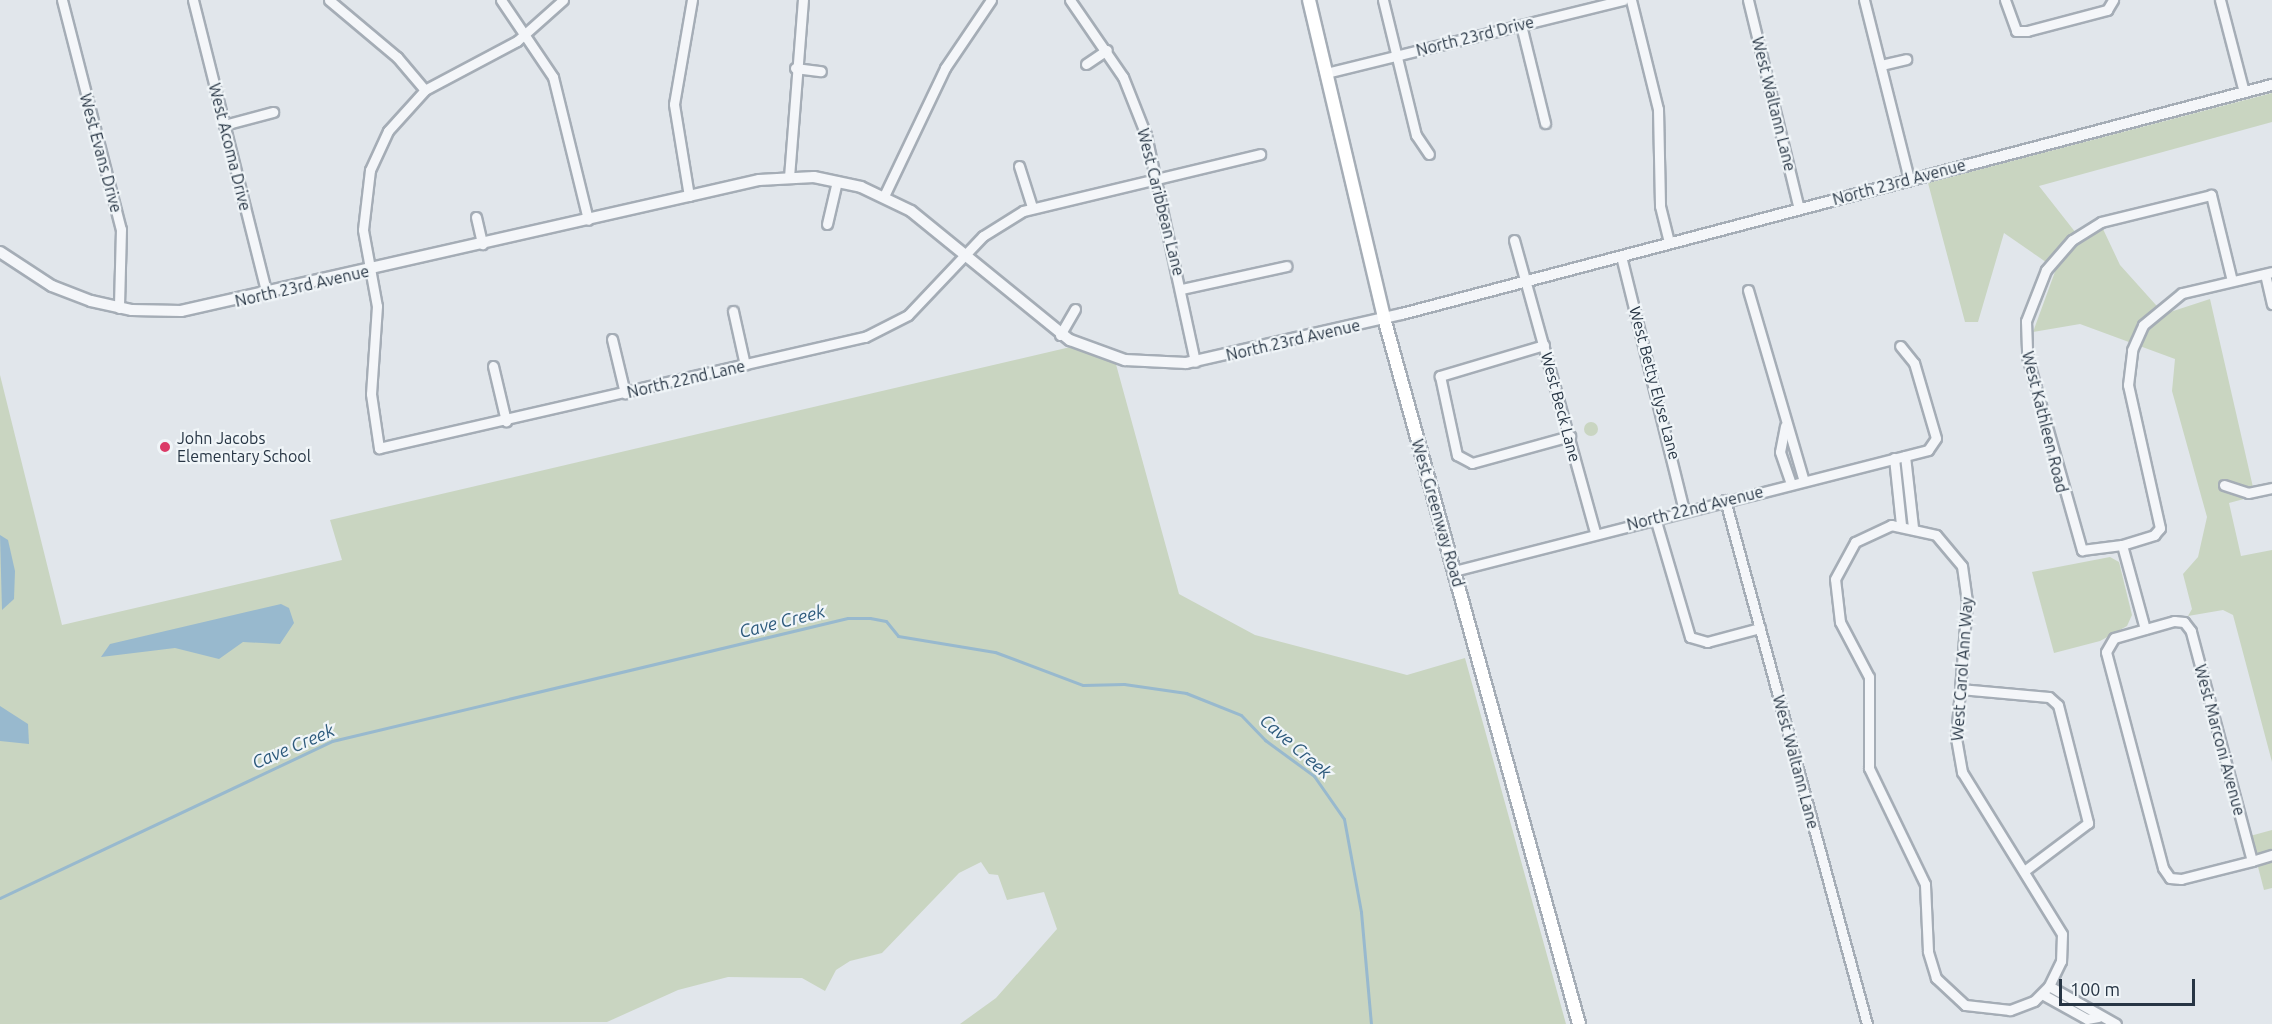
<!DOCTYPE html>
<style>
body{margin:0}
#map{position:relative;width:2272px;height:1024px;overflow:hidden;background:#e1e6eb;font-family:Ubuntu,sans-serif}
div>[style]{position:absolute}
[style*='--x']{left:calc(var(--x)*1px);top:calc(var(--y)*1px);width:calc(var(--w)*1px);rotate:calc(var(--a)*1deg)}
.green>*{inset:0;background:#c9d5c1}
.round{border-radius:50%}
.water>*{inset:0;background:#98b9ce}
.stream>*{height:3px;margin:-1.5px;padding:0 1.5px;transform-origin:1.5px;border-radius:1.5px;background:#98b9ce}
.roads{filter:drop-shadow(2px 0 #a5adb6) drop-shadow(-2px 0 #a5adb6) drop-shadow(0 2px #a5adb6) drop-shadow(0 -2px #a5adb6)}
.minor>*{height:9px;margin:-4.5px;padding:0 4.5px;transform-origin:4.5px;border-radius:4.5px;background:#f4f6f9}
.tertiary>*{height:10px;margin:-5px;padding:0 5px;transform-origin:5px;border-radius:5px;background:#f4f6f9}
.secondary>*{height:12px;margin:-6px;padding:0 6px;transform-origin:6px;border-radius:6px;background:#fff}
.dots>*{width:16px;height:16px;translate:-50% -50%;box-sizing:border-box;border:3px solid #f0f5f8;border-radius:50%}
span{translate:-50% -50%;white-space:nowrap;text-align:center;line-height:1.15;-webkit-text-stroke:4.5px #f0f5f8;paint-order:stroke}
.street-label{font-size:16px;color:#273544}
.poi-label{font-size:16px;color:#273544}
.left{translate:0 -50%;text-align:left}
.water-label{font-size:18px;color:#2d5a7c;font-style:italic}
.scale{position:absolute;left:2059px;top:979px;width:136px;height:27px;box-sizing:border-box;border:3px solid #273544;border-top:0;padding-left:8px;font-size:18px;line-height:21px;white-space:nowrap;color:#273544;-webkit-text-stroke:4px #f0f5f8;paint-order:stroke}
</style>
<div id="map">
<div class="green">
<div style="clip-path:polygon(2272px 93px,2272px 122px,2039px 186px,2083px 242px,2103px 229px,2120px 265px,2164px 314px,2210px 299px,2255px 496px,2229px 503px,2241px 556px,2272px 550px,2272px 762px,2233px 615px,2223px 610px,2188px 616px,2192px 609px,2183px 574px,2198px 557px,2207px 517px,2172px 391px,2175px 359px,2080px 324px,2033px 332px,2056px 269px,2004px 233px,1978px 322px,1965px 322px,1928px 183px)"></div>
<div style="clip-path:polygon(1079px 345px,1114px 357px,1179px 594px,1255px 635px,1407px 675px,1465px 658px,1566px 1024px,960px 1024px,996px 998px,1057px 929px,1044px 892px,1007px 900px,998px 875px,989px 874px,981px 862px,959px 873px,882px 953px,850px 961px,836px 970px,825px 991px,802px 978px,728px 977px,678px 990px,607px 1022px,590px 1022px,0 1024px,0 375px,62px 625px,342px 560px,330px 520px)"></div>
<div class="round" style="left:1584px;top:422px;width:14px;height:14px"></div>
<div style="clip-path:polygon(2110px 557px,2119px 562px,2132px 615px,2127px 626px,2100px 641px,2054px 653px,2032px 572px)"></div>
<div style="clip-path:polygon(2272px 830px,2272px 888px,2264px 890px,2250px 836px)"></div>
</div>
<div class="water">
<div style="clip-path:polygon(0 535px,8px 540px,15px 571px,14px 599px,2px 610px)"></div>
<div style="clip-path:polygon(281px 604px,289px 608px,294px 623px,280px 644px,243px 642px,219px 659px,175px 648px,101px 657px,110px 644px)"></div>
<div style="clip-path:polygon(0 706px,28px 724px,29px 744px,0 741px)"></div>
</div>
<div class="stream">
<div style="--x:0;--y:898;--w:367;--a:-25.3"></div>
<div style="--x:332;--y:741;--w:530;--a:-13.41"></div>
<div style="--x:848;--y:618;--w:22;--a:0"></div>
<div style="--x:870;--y:618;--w:16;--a:11"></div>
<div style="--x:886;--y:621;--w:19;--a:51"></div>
<div style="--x:898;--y:636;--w:98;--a:9.4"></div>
<div style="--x:995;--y:652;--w:94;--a:20.6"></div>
<div style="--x:1083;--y:685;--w:41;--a:-1.4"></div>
<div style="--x:1124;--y:684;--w:63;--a:8.3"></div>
<div style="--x:1186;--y:693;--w:59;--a:21.8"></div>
<div style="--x:1241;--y:715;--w:35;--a:46"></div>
<div style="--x:1265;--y:740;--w:61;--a:36.3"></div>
<div style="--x:1314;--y:776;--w:52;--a:55.1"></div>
<div style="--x:1344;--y:819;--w:95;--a:79.6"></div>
<div style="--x:1361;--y:912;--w:112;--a:84.9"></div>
</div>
<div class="roads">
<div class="minor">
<div style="--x:62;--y:0;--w:236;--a:75.6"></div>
<div style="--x:121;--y:229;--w:79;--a:91.5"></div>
<div style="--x:193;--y:0;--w:303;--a:75.9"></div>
<div style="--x:329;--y:0;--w:89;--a:40"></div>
<div style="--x:397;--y:57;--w:43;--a:49.7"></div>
<div style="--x:501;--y:0;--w:93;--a:56"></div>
<div style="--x:553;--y:77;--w:147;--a:76.2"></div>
<div style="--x:563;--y:0;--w:62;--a:138.3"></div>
<div style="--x:517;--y:41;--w:104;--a:152"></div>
<div style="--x:425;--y:90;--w:55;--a:132.1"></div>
<div style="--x:388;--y:131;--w:43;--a:114.8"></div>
<div style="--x:370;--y:170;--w:60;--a:96.7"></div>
<div style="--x:363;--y:230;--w:77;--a:79.6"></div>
<div style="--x:377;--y:306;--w:88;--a:93.9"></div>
<div style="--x:371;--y:394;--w:55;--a:81.6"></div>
<div style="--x:379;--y:448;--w:499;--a:-12.9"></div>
<div style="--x:865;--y:337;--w:48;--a:-27.1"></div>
<div style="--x:908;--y:315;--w:109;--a:-46.5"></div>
<div style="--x:983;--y:236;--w:47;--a:-32"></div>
<div style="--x:1023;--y:211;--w:244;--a:-13.5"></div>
<div style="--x:1070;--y:0;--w:93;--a:55.5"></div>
<div style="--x:1123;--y:77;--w:62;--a:68.4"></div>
<div style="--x:1146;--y:135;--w:232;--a:77.8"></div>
<div style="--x:1383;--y:0;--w:139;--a:76.3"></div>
<div style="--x:1416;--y:135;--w:23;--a:56"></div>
<div style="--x:1631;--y:0;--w:112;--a:76.1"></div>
<div style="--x:1658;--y:109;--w:97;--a:88.8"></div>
<div style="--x:1660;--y:206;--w:38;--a:76"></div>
<div style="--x:1748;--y:0;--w:215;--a:76.3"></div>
<div style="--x:1864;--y:0;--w:185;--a:75.9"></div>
<div style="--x:2005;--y:0;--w:33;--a:70"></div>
<div style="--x:2016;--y:31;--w:11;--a:0"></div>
<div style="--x:2027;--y:31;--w:83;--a:-14.7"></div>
<div style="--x:2107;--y:10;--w:12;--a:-59"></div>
<div style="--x:2220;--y:0;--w:95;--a:75.4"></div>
<div style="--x:1521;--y:25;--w:101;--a:76.2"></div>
<div style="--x:1086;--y:64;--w:25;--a:-34"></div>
<div style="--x:1881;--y:65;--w:26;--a:-13"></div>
<div style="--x:795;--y:68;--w:26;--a:7"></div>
<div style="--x:1326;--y:73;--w:306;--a:-13.8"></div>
<div style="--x:224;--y:125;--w:51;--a:-14.9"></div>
<div style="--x:1019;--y:166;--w:43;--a:72.4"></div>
<div style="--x:789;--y:177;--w:178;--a:-85.5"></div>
<div style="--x:689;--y:196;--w:93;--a:-99.3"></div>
<div style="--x:674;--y:104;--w:106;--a:-80.2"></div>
<div style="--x:884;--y:196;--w:142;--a:-64.5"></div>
<div style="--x:945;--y:68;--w:82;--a:-55.9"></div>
<div style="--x:476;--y:217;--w:28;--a:77"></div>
<div style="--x:827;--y:224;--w:44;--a:-76.9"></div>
<div style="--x:1514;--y:240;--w:304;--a:74.5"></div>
<div style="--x:1621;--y:256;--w:263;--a:76.1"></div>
<div style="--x:2265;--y:274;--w:31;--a:77"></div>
<div style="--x:2232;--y:281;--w:89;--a:-103.7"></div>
<div style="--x:2211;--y:195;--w:113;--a:166.2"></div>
<div style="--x:2101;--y:222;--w:34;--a:148"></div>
<div style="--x:2072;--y:240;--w:40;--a:131"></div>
<div style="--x:2046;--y:270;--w:55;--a:111.4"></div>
<div style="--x:2026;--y:321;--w:35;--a:88"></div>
<div style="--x:2027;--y:356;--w:202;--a:74.2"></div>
<div style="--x:2082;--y:550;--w:40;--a:-7.1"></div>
<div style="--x:2122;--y:545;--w:34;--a:-17"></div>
<div style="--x:2154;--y:535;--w:9;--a:-49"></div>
<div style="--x:2160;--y:528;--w:147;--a:-102.6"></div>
<div style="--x:2128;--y:385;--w:35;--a:-83"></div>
<div style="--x:2132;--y:350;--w:27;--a:-66"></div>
<div style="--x:2143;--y:325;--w:50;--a:-39.4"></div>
<div style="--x:2182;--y:293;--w:92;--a:-13.1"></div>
<div style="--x:1182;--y:289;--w:107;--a:-12.4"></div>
<div style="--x:1748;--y:290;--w:199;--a:73.7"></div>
<div style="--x:733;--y:311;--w:55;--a:77.5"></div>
<div style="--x:1060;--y:335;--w:30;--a:-60"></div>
<div style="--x:612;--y:339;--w:56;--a:76.5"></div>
<div style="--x:1544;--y:345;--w:109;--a:163.4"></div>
<div style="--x:1440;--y:376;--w:81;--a:77.9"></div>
<div style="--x:1457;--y:455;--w:17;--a:28"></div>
<div style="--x:1472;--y:463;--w:102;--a:-15.4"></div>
<div style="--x:493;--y:366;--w:57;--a:76.7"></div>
<div style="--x:1785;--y:426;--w:26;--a:101"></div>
<div style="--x:1780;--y:452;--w:34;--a:71"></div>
<div style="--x:1905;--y:456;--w:71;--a:83.6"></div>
<div style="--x:1894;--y:458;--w:67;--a:84"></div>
<div style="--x:2224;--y:485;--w:25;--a:18"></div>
<div style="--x:2248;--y:493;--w:25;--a:-12"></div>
<div style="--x:1725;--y:500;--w:543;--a:74.84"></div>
<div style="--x:1655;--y:518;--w:124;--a:73.6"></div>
<div style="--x:1690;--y:637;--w:18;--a:16"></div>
<div style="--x:1707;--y:642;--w:55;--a:-14.8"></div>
<div style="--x:1891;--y:525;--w:46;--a:12.5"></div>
<div style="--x:1936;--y:535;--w:40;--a:50"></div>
<div style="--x:1962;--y:566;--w:36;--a:82"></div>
<div style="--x:1967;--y:602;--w:136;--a:94.6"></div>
<div style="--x:1956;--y:738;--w:35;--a:80"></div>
<div style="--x:1962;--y:772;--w:190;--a:58.3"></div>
<div style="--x:2062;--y:934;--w:27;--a:92"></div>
<div style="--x:2061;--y:961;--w:28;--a:116"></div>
<div style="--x:2049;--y:986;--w:21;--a:135"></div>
<div style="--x:2034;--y:1001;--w:26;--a:159"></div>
<div style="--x:2010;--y:1010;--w:45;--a:-173.7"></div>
<div style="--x:1965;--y:1005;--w:40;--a:-137"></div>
<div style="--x:1936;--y:978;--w:28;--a:-107"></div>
<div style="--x:1928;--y:951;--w:67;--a:-92.6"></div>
<div style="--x:1925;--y:884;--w:129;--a:-115.8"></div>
<div style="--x:1869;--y:768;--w:91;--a:-90"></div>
<div style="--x:1869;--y:677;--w:62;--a:-117.8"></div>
<div style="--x:1840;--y:622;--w:43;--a:-96.6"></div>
<div style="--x:1835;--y:579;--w:42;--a:-61.6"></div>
<div style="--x:1855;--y:542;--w:40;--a:-25"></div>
<div style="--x:2122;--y:545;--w:87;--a:74.7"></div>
<div style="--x:1454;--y:571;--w:489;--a:-14.3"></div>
<div style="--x:1928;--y:450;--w:14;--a:-56"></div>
<div style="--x:1936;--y:438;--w:78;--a:-106.3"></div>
<div style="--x:1914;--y:363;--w:22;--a:-129"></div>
<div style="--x:1960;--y:689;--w:89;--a:5.1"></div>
<div style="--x:2049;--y:697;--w:12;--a:42"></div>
<div style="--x:2058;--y:705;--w:122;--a:75.7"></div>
<div style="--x:2088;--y:823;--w:80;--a:143.1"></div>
<div style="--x:2252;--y:861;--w:238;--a:-104.9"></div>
<div style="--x:2191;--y:631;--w:11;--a:-128"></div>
<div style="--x:2184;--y:622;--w:10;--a:-174"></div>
<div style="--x:2174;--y:621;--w:62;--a:164.2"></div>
<div style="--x:2114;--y:638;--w:16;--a:120"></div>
<div style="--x:2106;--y:652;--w:223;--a:75.2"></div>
<div style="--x:2163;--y:868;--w:12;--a:55"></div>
<div style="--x:2170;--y:878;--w:11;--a:5"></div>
<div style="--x:2181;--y:879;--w:73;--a:-14.2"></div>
<div style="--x:2252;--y:861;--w:21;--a:-17"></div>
<div style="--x:2049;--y:986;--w:77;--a:29.6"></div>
<div style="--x:2042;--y:994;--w:51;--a:29.1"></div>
<div style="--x:2087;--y:1019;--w:11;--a:-10"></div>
</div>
<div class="tertiary">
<div style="--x:0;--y:252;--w:62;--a:33.2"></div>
<div style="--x:52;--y:286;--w:42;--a:21"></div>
<div style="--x:91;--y:301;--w:42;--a:12.4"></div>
<div style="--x:132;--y:310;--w:49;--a:1.2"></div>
<div style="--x:181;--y:311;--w:593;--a:-12.77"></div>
<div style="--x:759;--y:180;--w:55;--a:-3.1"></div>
<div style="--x:814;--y:177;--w:48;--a:12"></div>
<div style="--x:861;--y:187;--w:55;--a:25.6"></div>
<div style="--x:911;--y:211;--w:205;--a:39.1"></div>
<div style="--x:1070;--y:340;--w:59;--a:20"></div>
<div style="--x:1125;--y:360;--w:61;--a:2.8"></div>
<div style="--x:1186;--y:363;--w:221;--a:-12.8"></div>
<div style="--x:1402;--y:314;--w:900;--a:-14.75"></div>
</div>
<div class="secondary">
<div style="--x:1309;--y:0;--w:327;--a:76.7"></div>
<div style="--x:1384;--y:318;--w:732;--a:74.56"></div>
</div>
</div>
<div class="dots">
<div style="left:165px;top:447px;background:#db3a67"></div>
</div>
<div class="street-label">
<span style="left:1475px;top:36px;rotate:-14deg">North 23rd Drive</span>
<span style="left:1774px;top:104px;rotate:76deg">West Waltann Lane</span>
<span style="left:230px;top:147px;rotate:76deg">West Acoma Drive</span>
<span style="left:101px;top:153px;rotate:75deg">West Evans Drive</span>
<span style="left:1899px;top:182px;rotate:-15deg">North 23rd Avenue</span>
<span style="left:1161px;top:202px;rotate:76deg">West Caribbean Lane</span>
<span style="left:302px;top:286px;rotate:-13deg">North 23rd Avenue</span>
<span style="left:1293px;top:340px;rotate:-13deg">North 23rd Avenue</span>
<span style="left:686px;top:379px;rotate:-13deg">North 22nd Lane</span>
<span style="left:1655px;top:383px;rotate:75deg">West Betty Elyse Lane</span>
<span style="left:1561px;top:407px;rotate:75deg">West Beck Lane</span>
<span style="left:2045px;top:422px;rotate:76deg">West Kathleen Road</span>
<span style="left:1695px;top:508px;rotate:-14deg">North 22nd Avenue</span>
<span style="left:1438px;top:513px;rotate:74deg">West Greenway Road</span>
<span style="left:1962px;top:669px;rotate:-86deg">West Carol Ann Way</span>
<span style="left:2220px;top:740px;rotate:75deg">West Marconi Avenue</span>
<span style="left:1796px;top:762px;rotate:75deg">West Waltann Lane</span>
</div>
<div class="poi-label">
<span class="left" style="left:177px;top:447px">John Jacobs<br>Elementary School</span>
</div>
<div class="water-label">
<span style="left:782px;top:621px;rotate:-14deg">Cave Creek</span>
<span style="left:293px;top:746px;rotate:-23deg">Cave Creek</span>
<span style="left:1296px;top:746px;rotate:41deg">Cave Creek</span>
</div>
<div class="scale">100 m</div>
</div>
